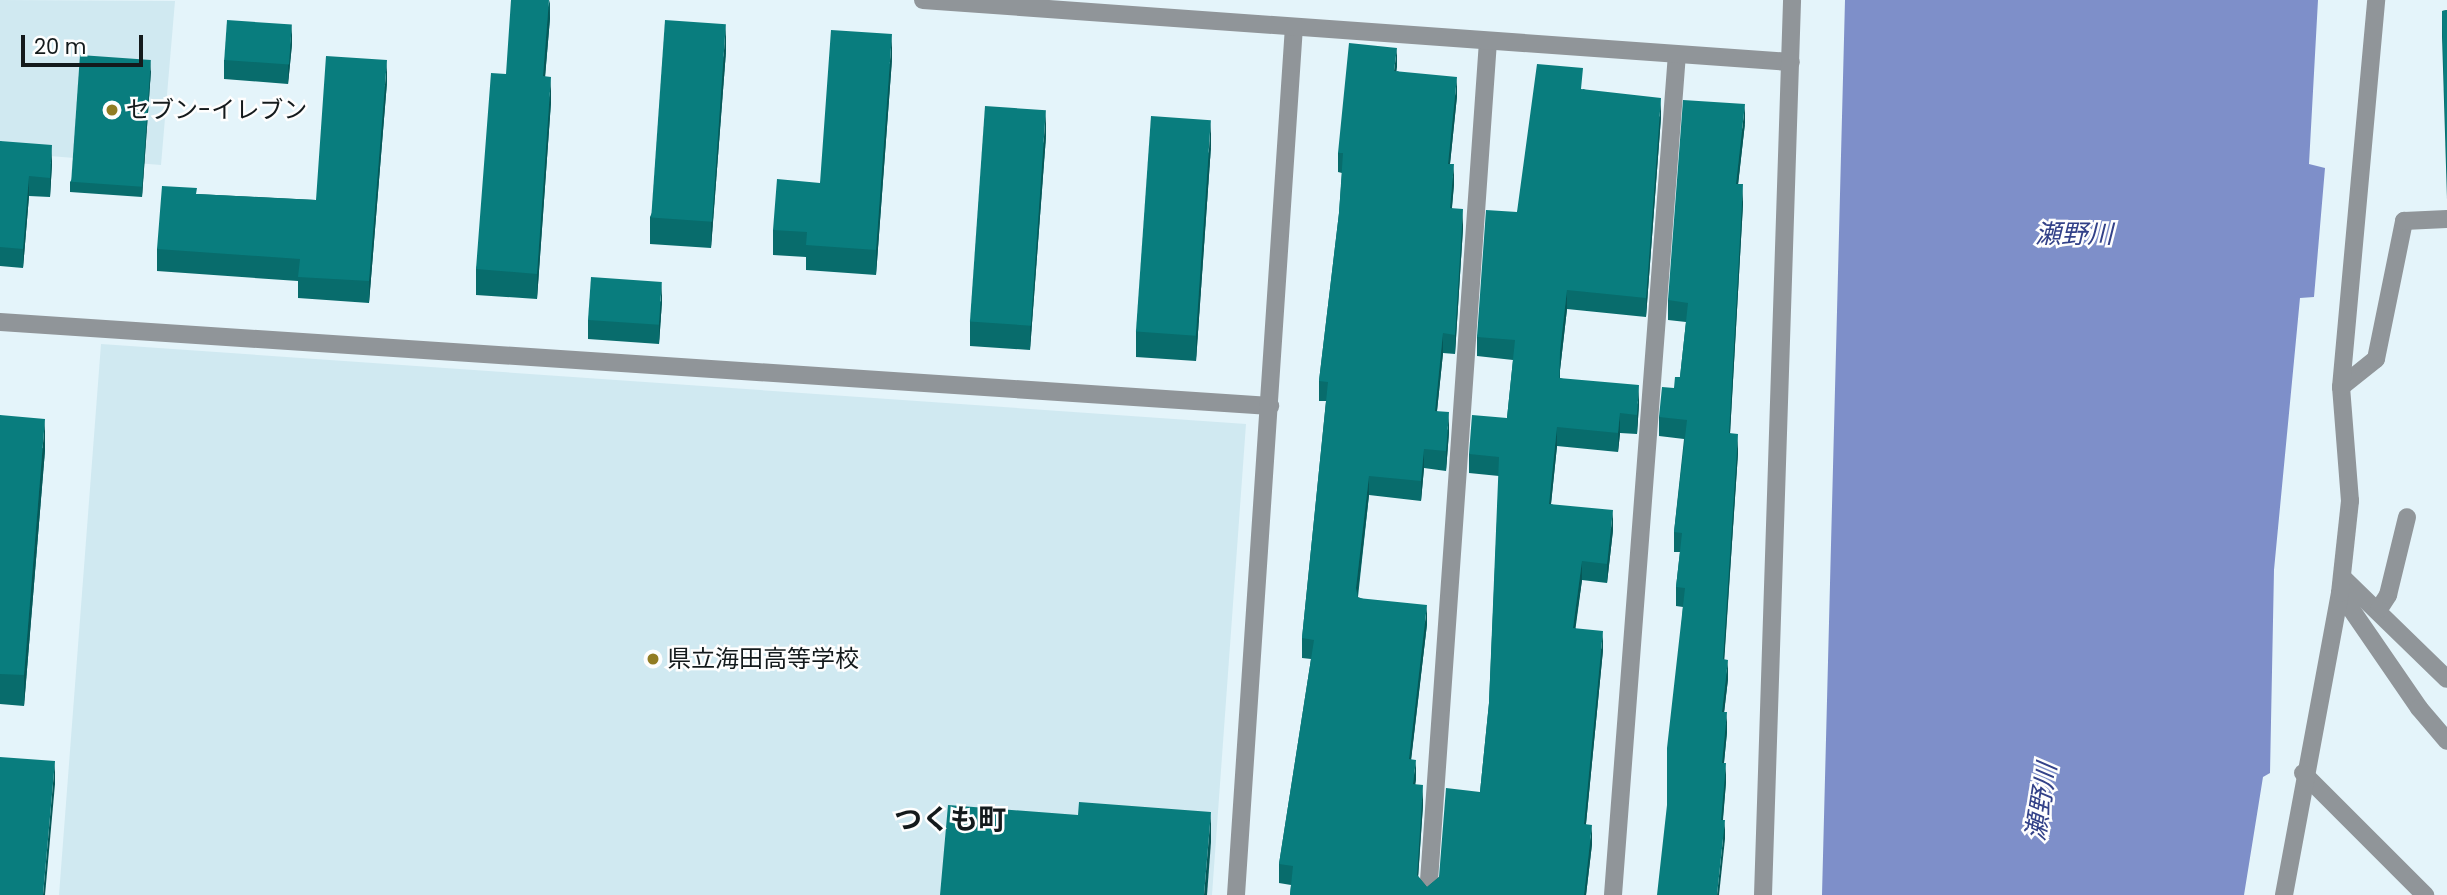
<!DOCTYPE html>
<meta charset="utf-8">
<style>
body{margin:0}
#map{position:relative;width:2447px;height:895px;overflow:hidden;background:#e4f4fa;font-family:Poppins,"Noto Sans JP",sans-serif}
div>[style]{position:absolute}
[style*='--x']{left:calc(var(--x)*1px);top:calc(var(--y)*1px);width:calc(var(--w)*1px);rotate:calc(var(--a)*1deg)}
.built>*{inset:0;background:#d0e9f1}
.water>*{inset:0;background:#7e8fc9}
.minor>*{height:18px;margin:-9px;padding:0 9px;transform-origin:9px;border-radius:9px;background:#909599}
.tertiary>*{height:18px;margin:-9px;padding:0 9px;transform-origin:9px;border-radius:9px;background:#909599}
.wall>*{inset:0;background:#086c6c}
.shaded-wall>*{inset:0;background:#065858}
.building>*{inset:0;background:#097d7e;transform-origin:0 0}
.dots>*{width:19px;height:19px;translate:-50% -50%;box-sizing:border-box;border:4px solid #fefefe;border-radius:50%}
span{translate:-50% -50%;white-space:nowrap;text-align:center;line-height:1.15;-webkit-text-stroke:5px #fefefe;paint-order:stroke}
.poi-label{font-size:24px;color:#141a1c}
.left{translate:0 -50%;text-align:left}
.water-label{font-size:26px;color:#324188;font-style:italic}
.quarter-label{font-size:28px;color:#141a1c;font-weight:700}
.scale{position:absolute;left:21px;top:35px;width:122px;height:32px;box-sizing:border-box;border:4px solid #141a1c;border-top:0;padding-left:9px;font-size:21px;line-height:24px;white-space:nowrap;color:#141a1c;-webkit-text-stroke:5px #fefefe;paint-order:stroke}
</style>
<div id="map">
<div class="built">
<div style="clip-path:polygon(0 0,175px 1px,161px 165px,0 152px)"></div>
<div style="clip-path:polygon(101px 344px,1246px 424px,1212px 895px,59px 895px)"></div>
</div>
<div class="water">
<div style="clip-path:polygon(1845px 0,2318px 0,2309px 164px,2325px 168px,2314px 297px,2300px 298px,2274px 570px,2270px 773px,2263px 777px,2244px 895px,1822px 895px)"></div>
</div>
<div class="minor">
<div style="--x:0;--y:322;--w:1273;--a:3.78"></div>
<div style="--x:2341;--y:387;--w:45;--a:-38.7"></div>
<div style="--x:2376;--y:359;--w:141;--a:-78.5"></div>
<div style="--x:2404;--y:221;--w:43;--a:-2.7"></div>
<div style="--x:2342;--y:577;--w:146;--a:44.2"></div>
<div style="--x:2340;--y:593;--w:140;--a:55.5"></div>
<div style="--x:2419;--y:708;--w:43;--a:49.7"></div>
<div style="--x:2379;--y:609;--w:17;--a:-57"></div>
<div style="--x:2388;--y:595;--w:80;--a:-76.3"></div>
<div style="--x:2303;--y:773;--w:173;--a:45"></div>
<div style="--x:1236;--y:895;--w:870;--a:-86.18"></div>
<div style="--x:1428;--y:895;--w:856;--a:-85.98"></div>
<div style="--x:1613;--y:895;--w:843;--a:-85.65"></div>
<div style="--x:2284;--y:895;--w:307;--a:-79.5"></div>
<div style="--x:2340;--y:593;--w:93;--a:-83.8"></div>
<div style="--x:2350;--y:501;--w:114;--a:-94.5"></div>
<div style="--x:2341;--y:387;--w:389;--a:-84.8"></div>
</div>
<div class="tertiary">
<div style="--x:923;--y:0;--w:870;--a:4.09"></div>
<div style="--x:1763;--y:895;--w:895;--a:-88.14"></div>
</div>
<div class="wall">
<div style="clip-path:polygon(550px 0,550px 18px,545px 76px,551px 102px,537px 299px,476px 295px,476px 269px)"></div>
<div style="clip-path:polygon(2447px 10px,2447px 199px,2442px 36px,2442px 11px)"></div>
<div style="clip-path:polygon(292px 44px,288px 84px,224px 79px,224px 60px)"></div>
<div style="clip-path:polygon(726px 51px,711px 248px,650px 244px,650px 217px)"></div>
<div style="clip-path:polygon(892px 59px,876px 275px,806px 270px,806px 257px,773px 255px,773px 230px,820px 183px)"></div>
<div style="clip-path:polygon(151px 70px,142px 197px,70px 192px,70px 182px)"></div>
<div style="clip-path:polygon(1397px 71px,1457px 96px,1450px 164px,1454px 184px,1452px 208px,1463px 228px,1455px 354px,1443px 353px,1437px 411px,1449px 432px,1446px 471px,1424px 468px,1421px 501px,1369px 495px,1358px 597px,1427px 624px,1411px 759px,1416px 779px,1415px 784px,1423px 805px,1418px 876px,1427px 887px,1439px 877px,1480px 792px,1489px 703px,1499px 476px,1469px 473px,1469px 454px,1507px 418px,1513px 360px,1477px 356px,1477px 337px,1517px 212px,1583px 89px,1661px 117px,1646px 317px,1567px 309px,1560px 370px,1560px 378px,1639px 404px,1637px 434px,1620px 433px,1618px 452px,1557px 446px,1551px 504px,1613px 530px,1607px 583px,1582px 580px,1575px 628px,1603px 650px,1586px 824px,1592px 844px,1586px 895px,1290px 895px,1291px 885px,1279px 883px,1279px 864px,1311px 659px,1302px 658px,1302px 638px,1326px 401px,1319px 401px,1319px 381px,1339px 213px,1342px 173px,1338px 172px,1338px 153px)"></div>
<div style="clip-path:polygon(387px 82px,369px 303px,298px 298px,298px 281px,157px 271px,157px 249px,197px 194px,316px 200px)"></div>
<div style="clip-path:polygon(1745px 123px,1738px 184px,1743px 204px,1730px 433px,1738px 453px,1724px 660px,1728px 679px,1724px 712px,1727px 732px,1724px 763px,1726px 782px,1723px 820px,1725px 839px,1667px 805px,1683px 607px,1676px 606px,1676px 587px,1680px 552px,1674px 552px,1674px 532px,1684px 439px,1659px 436px,1659px 417px,1680px 377px,1686px 322px,1668px 320px,1668px 300px)"></div>
<div style="clip-path:polygon(1046px 136px,1030px 350px,970px 346px,970px 321px)"></div>
<div style="clip-path:polygon(0 141px,52px 164px,50px 197px,29px 196px,23px 268px,0 266px)"></div>
<div style="clip-path:polygon(1211px 146px,1196px 361px,1136px 357px,1136px 331px)"></div>
<div style="clip-path:polygon(662px 301px,659px 344px,588px 339px,588px 320px)"></div>
<div style="clip-path:polygon(0 415px,45px 450px,24px 706px,0 704px)"></div>
</div>
<div class="shaded-wall">
<div style="clip-path:polygon(549px 0,550px 18px,543px 102px,543px 76px)"></div>
<div style="clip-path:polygon(726px 24px,726px 51px,711px 248px,711px 221px)"></div>
<div style="clip-path:polygon(292px 25px,292px 44px,288px 84px,288px 64px)"></div>
<div style="clip-path:polygon(892px 34px,892px 59px,876px 275px,876px 250px)"></div>
<div style="clip-path:polygon(1397px 48px,1397px 67px,1394px 90px,1394px 71px)"></div>
<div style="clip-path:polygon(151px 60px,151px 70px,142px 197px,142px 187px)"></div>
<div style="clip-path:polygon(387px 60px,387px 82px,369px 303px,369px 281px)"></div>
<div style="clip-path:polygon(551px 77px,551px 102px,537px 299px,537px 274px)"></div>
<div style="clip-path:polygon(1457px 77px,1457px 96px,1448px 183px,1448px 164px)"></div>
<div style="clip-path:polygon(1661px 98px,1661px 117px,1646px 317px,1646px 298px)"></div>
<div style="clip-path:polygon(1745px 104px,1745px 123px,1736px 203px,1736px 184px)"></div>
<div style="clip-path:polygon(1046px 110px,1046px 136px,1030px 350px,1030px 325px)"></div>
<div style="clip-path:polygon(1211px 120px,1211px 146px,1196px 361px,1196px 335px)"></div>
<div style="clip-path:polygon(52px 145px,52px 164px,50px 197px,50px 178px)"></div>
<div style="clip-path:polygon(1454px 164px,1454px 184px,1450px 227px,1450px 208px)"></div>
<div style="clip-path:polygon(29px 176px,29px 196px,23px 268px,23px 249px)"></div>
<div style="clip-path:polygon(1743px 184px,1743px 204px,1729px 452px,1729px 433px)"></div>
<div style="clip-path:polygon(1463px 209px,1463px 228px,1455px 354px,1455px 335px)"></div>
<div style="clip-path:polygon(662px 282px,662px 301px,659px 344px,659px 325px)"></div>
<div style="clip-path:polygon(1567px 290px,1567px 309px,1560px 370px,1559px 397px,1560px 351px)"></div>
<div style="clip-path:polygon(1443px 333px,1443px 353px,1435px 430px,1435px 411px)"></div>
<div style="clip-path:polygon(1639px 385px,1639px 404px,1637px 434px,1637px 415px)"></div>
<div style="clip-path:polygon(1449px 412px,1449px 432px,1446px 471px,1446px 451px)"></div>
<div style="clip-path:polygon(1620px 413px,1620px 433px,1618px 452px,1618px 433px)"></div>
<div style="clip-path:polygon(45px 419px,45px 450px,24px 706px,24px 675px)"></div>
<div style="clip-path:polygon(1557px 427px,1557px 446px,1549px 523px,1549px 504px)"></div>
<div style="clip-path:polygon(1738px 434px,1738px 453px,1723px 679px,1723px 659px)"></div>
<div style="clip-path:polygon(1424px 449px,1424px 468px,1421px 501px,1421px 481px)"></div>
<div style="clip-path:polygon(1369px 476px,1369px 495px,1356px 608px,1356px 588px)"></div>
<div style="clip-path:polygon(1613px 510px,1613px 530px,1607px 583px,1607px 564px)"></div>
<div style="clip-path:polygon(1582px 561px,1582px 580px,1573px 647px,1573px 628px)"></div>
<div style="clip-path:polygon(1427px 605px,1427px 624px,1409px 778px,1409px 759px)"></div>
<div style="clip-path:polygon(1603px 631px,1603px 650px,1584px 844px,1584px 824px)"></div>
<div style="clip-path:polygon(1728px 660px,1728px 679px,1722px 731px,1722px 712px)"></div>
<div style="clip-path:polygon(1727px 712px,1727px 732px,1722px 782px,1722px 763px)"></div>
<div style="clip-path:polygon(1416px 760px,1416px 779px,1413px 803px,1413px 784px)"></div>
<div style="clip-path:polygon(55px 761px,55px 784px,45px 895px,43px 895px)"></div>
<div style="clip-path:polygon(1726px 763px,1726px 782px,1721px 839px,1721px 820px)"></div>
<div style="clip-path:polygon(1423px 785px,1423px 805px,1417px 894px,1417px 875px)"></div>
<div style="clip-path:polygon(1211px 812px,1211px 842px,1207px 895px,1204px 895px)"></div>
<div style="clip-path:polygon(1725px 820px,1725px 839px,1719px 895px,1717px 895px)"></div>
<div style="clip-path:polygon(1592px 825px,1592px 844px,1586px 895px,1584px 895px)"></div>
</div>
<div class="building">
<div style="clip-path:polygon(511px 0,549px 0,543px 76px,551px 77px,537px 274px,476px 269px,491px 73px,506px 74px)"></div>
<div style="clip-path:polygon(2447px 10px,2447px 173px,2442px 11px)"></div>
<div style="left:227px;top:20px;width:65px;height:40px;rotate:4deg"></div>
<div style="left:665px;top:20px;width:61px;height:198px;rotate:4deg"></div>
<div style="clip-path:polygon(831px 30px,892px 34px,876px 250px,806px 245px,807px 232px,773px 230px,777px 179px,820px 183px)"></div>
<div style="clip-path:polygon(1349px 43px,1397px 48px,1394px 71px,1457px 77px,1448px 164px,1454px 164px,1450px 208px,1463px 209px,1455px 335px,1443px 333px,1435px 411px,1449px 412px,1446px 451px,1424px 449px,1421px 481px,1369px 476px,1356px 588px,1358px 598px,1427px 605px,1409px 759px,1416px 760px,1413px 784px,1423px 785px,1417px 875px,1427px 887px,1439px 877px,1446px 788px,1480px 792px,1489px 703px,1499px 457px,1469px 454px,1472px 415px,1507px 418px,1515px 340px,1477px 337px,1486px 210px,1517px 212px,1537px 64px,1583px 68px,1581px 89px,1661px 98px,1646px 298px,1567px 290px,1560px 351px,1559px 378px,1639px 385px,1637px 415px,1620px 413px,1618px 433px,1557px 427px,1549px 504px,1613px 510px,1607px 564px,1582px 561px,1573px 628px,1603px 631px,1584px 824px,1592px 825px,1584px 895px,1290px 895px,1293px 866px,1279px 864px,1314px 640px,1302px 638px,1328px 382px,1319px 381px,1339px 213px,1343px 153px,1338px 153px)"></div>
<div style="left:80px;top:55px;width:71px;height:127px;rotate:4deg"></div>
<div style="clip-path:polygon(326px 56px,387px 60px,369px 281px,298px 277px,300px 259px,157px 249px,162px 186px,197px 188px,196px 194px,316px 200px)"></div>
<div style="clip-path:polygon(1683px 100px,1745px 104px,1736px 184px,1743px 184px,1729px 433px,1738px 434px,1723px 659px,1728px 660px,1722px 712px,1727px 712px,1722px 763px,1726px 763px,1721px 820px,1725px 820px,1717px 895px,1657px 895px,1667px 805px,1667px 748px,1685px 588px,1676px 587px,1682px 533px,1674px 532px,1687px 420px,1659px 417px,1662px 387px,1674px 388px,1675px 377px,1680px 377px,1688px 303px,1668px 300px)"></div>
<div style="left:985px;top:106px;width:61px;height:216px;rotate:4deg"></div>
<div style="left:1151px;top:116px;width:60px;height:216px;rotate:4deg"></div>
<div style="clip-path:polygon(0 141px,52px 145px,50px 178px,29px 176px,23px 249px,0 247px)"></div>
<div style="left:591px;top:277px;width:71px;height:43px;rotate:4deg"></div>
<div style="clip-path:polygon(0 415px,45px 419px,24px 675px,0 674px)"></div>
<div style="clip-path:polygon(0 757px,55px 761px,43px 895px,0 895px)"></div>
<div style="clip-path:polygon(1079px 802px,1211px 812px,1204px 895px,940px 895px,948px 805px,1078px 815px)"></div>
</div>
<div class="dots">
<div style="left:112px;top:110px;background:#917c23"></div>
<div style="left:653px;top:659px;background:#917c23"></div>
</div>
<div class="poi-label">
<span class="left" style="left:126px;top:110px">セブン-イレブン</span>
<span class="left" style="left:667px;top:659px">県立海田高等学校</span>
</div>
<div class="water-label">
<span style="left:2074px;top:235px">瀬野川</span>
<span style="left:2042px;top:802px;rotate:-81deg">瀬野川</span>
</div>
<div class="quarter-label">
<span style="left:950px;top:820px">つくも町</span>
</div>
<div class="scale">20 m</div>
</div>
